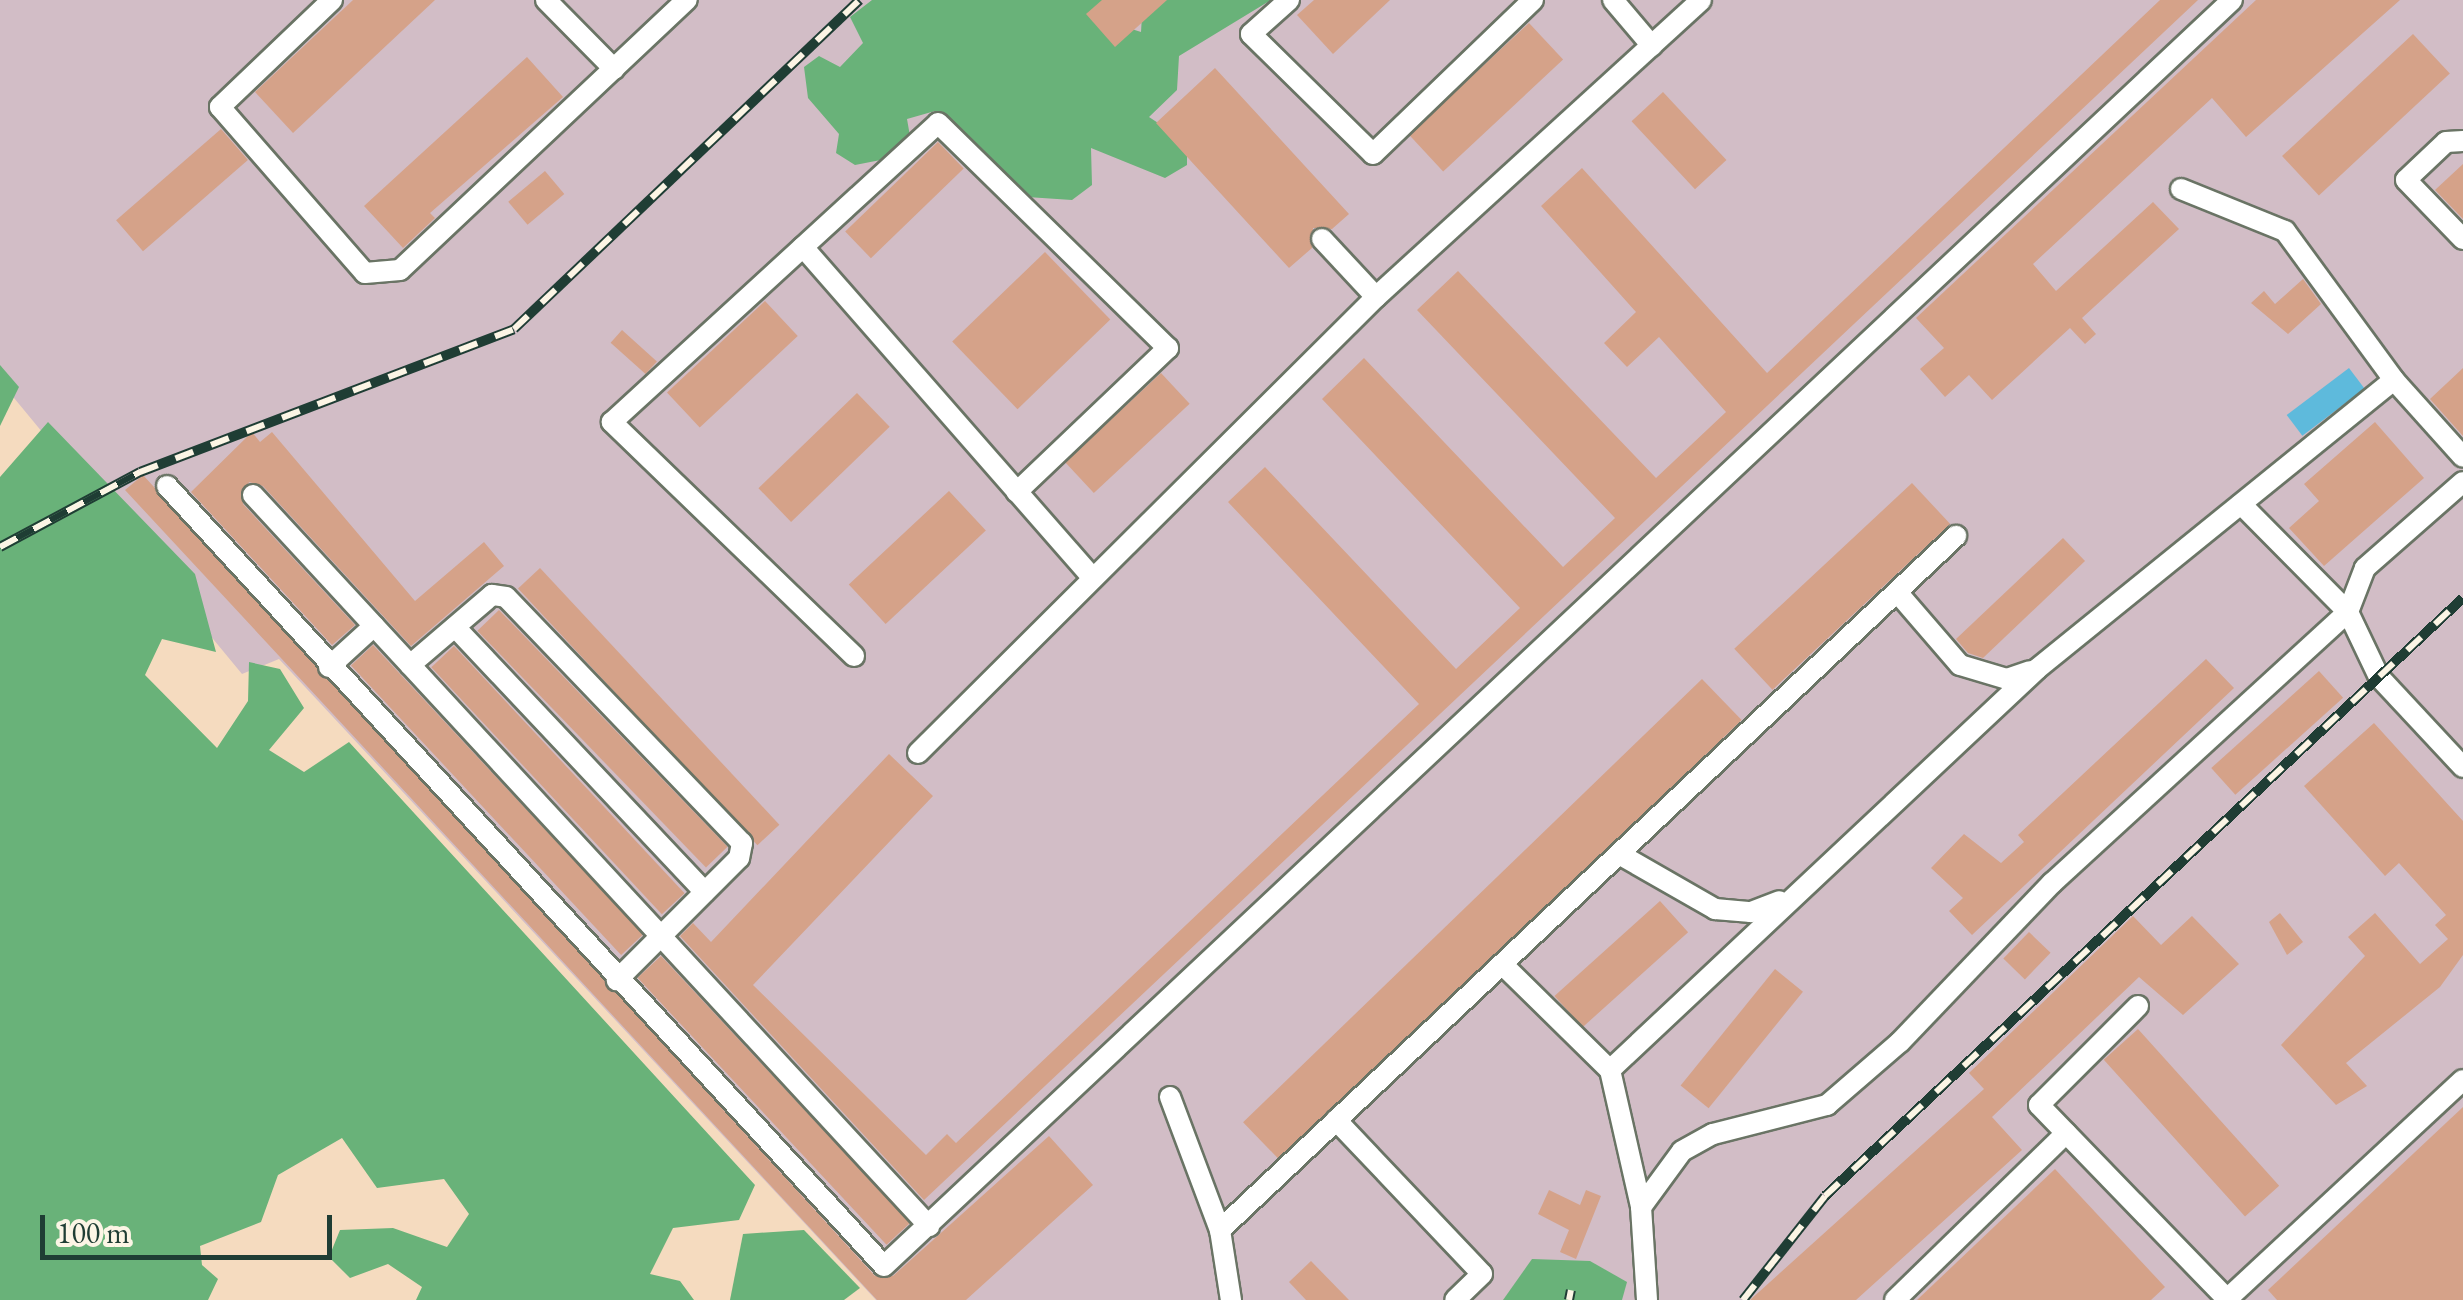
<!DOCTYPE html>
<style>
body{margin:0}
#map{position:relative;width:2463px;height:1300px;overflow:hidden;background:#f5dbbf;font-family:"EB Garamond",serif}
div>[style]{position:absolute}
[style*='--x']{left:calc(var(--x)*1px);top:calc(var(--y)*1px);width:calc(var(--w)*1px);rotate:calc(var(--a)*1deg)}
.industrial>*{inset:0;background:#d2bdc6}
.forest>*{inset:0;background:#69b279}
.water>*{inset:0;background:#5ebadc;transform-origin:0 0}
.building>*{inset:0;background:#d5a289;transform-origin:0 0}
.roads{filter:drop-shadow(2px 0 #6a7465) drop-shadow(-2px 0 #6a7465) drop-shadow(0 2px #6a7465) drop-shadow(0 -2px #6a7465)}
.minor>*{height:20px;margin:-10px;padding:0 10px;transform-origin:10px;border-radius:10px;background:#fff}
.rail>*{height:10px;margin-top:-5px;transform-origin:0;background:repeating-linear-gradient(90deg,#fcf5e5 0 19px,#1f3d34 0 38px);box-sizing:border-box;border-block:2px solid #1f3d34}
span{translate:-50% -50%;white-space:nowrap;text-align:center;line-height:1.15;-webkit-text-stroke:9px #fcf5e5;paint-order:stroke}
.scale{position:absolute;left:40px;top:1215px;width:292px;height:45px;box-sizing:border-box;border:5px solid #1f3d34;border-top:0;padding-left:12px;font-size:30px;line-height:35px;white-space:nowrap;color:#1f3d34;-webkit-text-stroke:8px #fcf5e5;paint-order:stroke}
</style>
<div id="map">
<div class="industrial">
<div style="clip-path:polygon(0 0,2463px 0,2463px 1300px,876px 1300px,279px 659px,242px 674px,0 381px)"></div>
</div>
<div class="forest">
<div style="clip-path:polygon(872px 0,1104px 0,1097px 18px,1141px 32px,1143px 0,1271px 0,1179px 56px,1177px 90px,1149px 117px,1187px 142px,1187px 165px,1165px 178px,1091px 148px,1092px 185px,1072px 200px,1014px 196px,962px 153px,964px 131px,935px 111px,907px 119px,911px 142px,896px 157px,855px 165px,836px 153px,839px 134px,808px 98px,804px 67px,819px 56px,840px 67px,863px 43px,850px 17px)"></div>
<div style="clip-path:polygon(0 365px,19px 387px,0 426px)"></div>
<div style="clip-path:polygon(48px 422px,195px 574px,216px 652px,162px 639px,145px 675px,217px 748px,248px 701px,249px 662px,280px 669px,304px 708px,269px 750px,304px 772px,349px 742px,755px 1185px,739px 1220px,673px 1228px,650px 1274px,680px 1281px,694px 1300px,416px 1300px,422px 1287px,388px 1264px,350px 1278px,329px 1257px,340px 1230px,393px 1228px,447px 1247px,469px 1214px,444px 1179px,377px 1188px,342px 1138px,278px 1175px,261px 1222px,200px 1246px,202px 1265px,218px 1279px,208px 1300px,0 1300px,0 477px)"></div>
<div style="clip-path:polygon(804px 1230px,860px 1288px,844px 1300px,730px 1300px,743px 1234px)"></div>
<div style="clip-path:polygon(1532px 1259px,1590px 1261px,1627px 1282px,1622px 1300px,1503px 1300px)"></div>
</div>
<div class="water">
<div style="left:2349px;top:368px;width:26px;height:78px;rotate:53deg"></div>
</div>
<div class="building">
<div style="clip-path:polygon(353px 0,435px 0,293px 133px,255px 92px)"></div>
<div style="clip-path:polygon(1102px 0,1167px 0,1115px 47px,1086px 14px)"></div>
<div style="clip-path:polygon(1314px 0,1390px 0,1333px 54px,1297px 15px)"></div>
<div style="clip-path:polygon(2160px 0,2198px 0,924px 1200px,680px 936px,693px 923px,711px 942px,889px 754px,933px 796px,753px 985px,926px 1155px,947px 1134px,956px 1143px,1419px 704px,1228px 502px,1265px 467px,1456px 669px,1520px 608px,1322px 399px,1364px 358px,1563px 567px,1615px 518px,1417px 310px,1458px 271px,1656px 478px,1726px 412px,1659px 337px,1627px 367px,1604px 343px,1636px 312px,1541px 206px,1582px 168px,1767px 373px)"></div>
<div style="clip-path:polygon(2256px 0,2400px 0,2246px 137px,2212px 98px,2033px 264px,2056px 291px,2153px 202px,2179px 229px,2082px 318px,2096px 334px,2085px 344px,2070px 328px,1992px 400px,1969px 375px,1945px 397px,1920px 369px,1944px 348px,1916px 318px)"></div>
<div style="left:1529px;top:23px;width:50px;height:164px;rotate:47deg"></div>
<div style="left:2413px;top:34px;width:54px;height:179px;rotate:47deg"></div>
<div style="clip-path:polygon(527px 57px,563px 97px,430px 213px,435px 218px,403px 248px,364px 206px)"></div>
<div style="clip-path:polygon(1215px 68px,1349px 214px,1332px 229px,1313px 228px,1312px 248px,1289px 268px,1156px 123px)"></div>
<div style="left:1663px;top:92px;width:93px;height:43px;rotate:47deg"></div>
<div style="left:221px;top:129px;width:41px;height:139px;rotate:49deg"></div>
<div style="left:938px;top:142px;width:37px;height:129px;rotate:46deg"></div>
<div style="clip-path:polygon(2463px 164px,2463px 219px,2435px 190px)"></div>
<div style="left:545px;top:171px;width:30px;height:48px;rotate:50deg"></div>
<div style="left:1045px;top:252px;width:94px;height:129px;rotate:46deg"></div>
<div style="clip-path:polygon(2303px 279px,2321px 304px,2288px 334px,2251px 303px,2264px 291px,2275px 304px)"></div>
<div style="left:765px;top:301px;width:48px;height:134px;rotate:47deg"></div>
<div style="left:622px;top:330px;width:47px;height:17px;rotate:42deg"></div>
<div style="clip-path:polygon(2463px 368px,2463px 436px,2430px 399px)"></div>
<div style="left:1161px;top:373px;width:42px;height:131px;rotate:47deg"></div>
<div style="left:857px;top:393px;width:47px;height:137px;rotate:46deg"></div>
<div style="clip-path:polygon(2375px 422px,2424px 478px,2324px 566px,2289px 528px,2319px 501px,2304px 484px)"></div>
<div style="clip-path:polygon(252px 432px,260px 442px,272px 432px,415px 601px,484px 542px,504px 566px,411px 646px,263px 486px,249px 482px,243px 504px,355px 625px,332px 645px,191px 492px)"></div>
<div style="clip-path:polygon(143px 475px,875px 1276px,893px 1276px,1049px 1136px,1093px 1185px,966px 1300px,877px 1300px,125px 490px)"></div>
<div style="left:1912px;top:483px;width:56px;height:243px;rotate:47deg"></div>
<div style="left:949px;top:491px;width:54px;height:137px;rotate:47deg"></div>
<div style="clip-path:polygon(2063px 538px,2085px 561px,1983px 658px,1968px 653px,1956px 639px)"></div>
<div style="left:540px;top:568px;width:351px;height:30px;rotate:47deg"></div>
<div style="left:499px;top:610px;width:329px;height:30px;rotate:46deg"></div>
<div style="left:373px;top:645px;width:396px;height:30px;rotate:47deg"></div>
<div style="left:454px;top:646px;width:338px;height:31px;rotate:47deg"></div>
<div style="clip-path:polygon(2206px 659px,2234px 688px,1972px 935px,1949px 911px,1963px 898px,1931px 868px,1964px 834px,2001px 863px,2024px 842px,2018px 835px)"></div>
<div style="left:2319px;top:671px;width:36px;height:145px;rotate:48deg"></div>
<div style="left:1702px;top:679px;width:57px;height:638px;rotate:46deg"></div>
<div style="clip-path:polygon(2374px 723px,2463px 821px,2463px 955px,2440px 987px,2346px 1063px,2367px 1086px,2336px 1105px,2281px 1045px,2365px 956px,2348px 937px,2375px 913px,2420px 964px,2448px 939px,2435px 925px,2446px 915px,2399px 863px,2385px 876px,2304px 786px)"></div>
<div style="left:1660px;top:901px;width:42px;height:142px;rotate:48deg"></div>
<div style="clip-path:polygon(2280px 913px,2303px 942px,2287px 955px,2269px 922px)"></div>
<div style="clip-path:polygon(2133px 916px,2161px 945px,2192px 916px,2239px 964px,2183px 1015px,2139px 977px,1992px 1117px,2022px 1150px,1856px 1300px,1750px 1300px,1984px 1089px,1969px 1073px)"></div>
<div style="left:2029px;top:932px;width:30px;height:37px;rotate:44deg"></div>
<div style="left:661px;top:956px;width:365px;height:32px;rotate:47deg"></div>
<div style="left:1775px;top:969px;width:36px;height:150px;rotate:39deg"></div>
<div style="left:2138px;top:1029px;width:211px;height:46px;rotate:48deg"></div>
<div style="clip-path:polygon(2463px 1107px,2463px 1300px,2277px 1300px,2268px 1290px)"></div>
<div style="clip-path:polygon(2055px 1169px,2165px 1287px,2151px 1300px,1917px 1300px)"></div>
<div style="clip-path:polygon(1549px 1190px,1580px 1205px,1586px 1190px,1601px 1196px,1576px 1259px,1560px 1252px,1569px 1230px,1538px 1214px)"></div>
<div style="clip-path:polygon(1311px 1261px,1349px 1300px,1306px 1300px,1289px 1282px)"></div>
</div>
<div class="roads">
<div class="minor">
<div style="--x:332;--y:0;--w:155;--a:136.3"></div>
<div style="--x:220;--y:107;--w:220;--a:48.9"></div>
<div style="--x:365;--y:273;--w:35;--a:-5"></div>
<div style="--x:400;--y:270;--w:394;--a:-43.3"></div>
<div style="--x:546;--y:0;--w:97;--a:45.4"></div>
<div style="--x:1289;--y:0;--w:51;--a:138.2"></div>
<div style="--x:1251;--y:34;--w:171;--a:44.5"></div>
<div style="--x:1373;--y:154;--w:222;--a:-43.9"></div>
<div style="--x:1613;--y:0;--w:60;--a:49.7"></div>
<div style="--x:2463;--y:141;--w:17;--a:177"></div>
<div style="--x:2446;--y:142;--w:55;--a:136.5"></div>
<div style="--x:2406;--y:180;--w:82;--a:46"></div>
<div style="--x:2181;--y:189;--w:112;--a:22"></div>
<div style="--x:2285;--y:231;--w:185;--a:53.8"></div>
<div style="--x:2394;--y:380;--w:103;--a:48.1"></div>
<div style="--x:1322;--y:239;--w:79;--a:47"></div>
<div style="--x:803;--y:247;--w:440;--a:48.8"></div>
<div style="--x:167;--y:486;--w:1059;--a:47.41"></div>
<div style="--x:884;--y:1266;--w:1849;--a:-43.2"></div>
<div style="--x:253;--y:495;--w:996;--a:47.24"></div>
<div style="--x:2241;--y:504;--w:152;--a:45.3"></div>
<div style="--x:2348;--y:612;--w:72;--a:64.5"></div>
<div style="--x:2379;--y:677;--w:123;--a:47"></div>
<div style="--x:1897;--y:592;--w:96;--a:49.2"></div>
<div style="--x:1960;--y:665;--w:49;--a:16.6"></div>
<div style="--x:2007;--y:679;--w:24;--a:-19"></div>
<div style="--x:455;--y:627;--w:364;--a:46.7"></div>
<div style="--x:854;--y:656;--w:337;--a:-136"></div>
<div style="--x:612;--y:422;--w:442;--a:-42.5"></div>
<div style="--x:938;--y:123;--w:322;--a:44.4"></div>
<div style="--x:1168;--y:348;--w:209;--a:136.4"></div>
<div style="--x:410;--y:665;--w:108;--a:-40.5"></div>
<div style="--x:492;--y:595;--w:14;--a:8"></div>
<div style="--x:506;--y:597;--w:341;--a:46.2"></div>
<div style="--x:742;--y:843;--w:15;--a:101"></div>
<div style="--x:739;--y:858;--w:173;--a:135"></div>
<div style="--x:329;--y:667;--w:61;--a:-42.3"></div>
<div style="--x:918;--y:753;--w:646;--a:-44.87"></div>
<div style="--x:1376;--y:297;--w:440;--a:-42.4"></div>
<div style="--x:1619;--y:854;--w:111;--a:29.8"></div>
<div style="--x:1715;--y:909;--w:36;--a:5"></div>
<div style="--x:1751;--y:912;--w:30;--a:-21"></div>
<div style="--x:1502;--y:964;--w:151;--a:44.5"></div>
<div style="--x:1610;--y:1070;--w:140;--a:77.2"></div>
<div style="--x:1641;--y:1207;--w:93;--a:86.3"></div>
<div style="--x:2138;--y:1006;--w:140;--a:135"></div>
<div style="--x:2039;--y:1105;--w:272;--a:45.9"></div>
<div style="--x:1610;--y:1070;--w:586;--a:-43.2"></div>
<div style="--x:2037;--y:669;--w:459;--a:-39"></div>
<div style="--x:1170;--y:1097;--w:142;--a:69.4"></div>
<div style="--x:1220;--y:1230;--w:71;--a:81.1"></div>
<div style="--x:1336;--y:1120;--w:212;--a:46.5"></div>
<div style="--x:1482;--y:1274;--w:37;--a:136"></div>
<div style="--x:1641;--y:1207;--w:69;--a:-53.8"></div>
<div style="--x:1682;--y:1151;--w:35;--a:-29"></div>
<div style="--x:1713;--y:1134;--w:118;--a:-14.3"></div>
<div style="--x:1827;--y:1105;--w:96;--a:-40.8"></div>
<div style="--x:1900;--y:1042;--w:220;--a:-46.3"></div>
<div style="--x:2052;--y:883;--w:401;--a:-42.5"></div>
<div style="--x:2348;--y:612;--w:47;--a:-68.9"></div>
<div style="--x:2365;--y:568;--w:130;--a:-41.3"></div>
<div style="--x:1220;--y:1230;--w:1012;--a:-43.32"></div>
<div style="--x:1895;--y:1300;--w:239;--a:-44.3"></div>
<div style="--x:2226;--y:1300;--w:323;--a:-42.9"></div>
</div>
</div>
<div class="rail">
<div style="--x:0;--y:547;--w:159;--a:-28.2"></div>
<div style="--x:140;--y:472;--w:400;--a:-20.9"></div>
<div style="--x:514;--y:329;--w:477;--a:-43.6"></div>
<div style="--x:1569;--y:1300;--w:10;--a:-79"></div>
<div style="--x:1743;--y:1300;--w:132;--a:-51.7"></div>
<div style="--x:1825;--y:1196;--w:874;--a:-43.15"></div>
</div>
<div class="scale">100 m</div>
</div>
